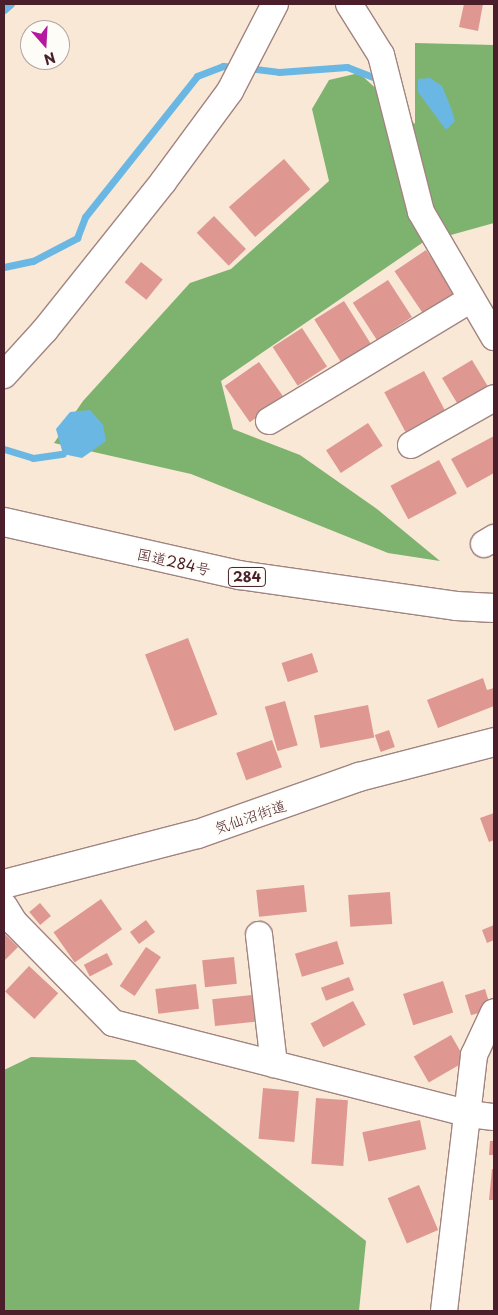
<!DOCTYPE html>
<meta charset="utf-8">
<style>
body{margin:0}
#map{position:relative;width:498px;height:1315px;overflow:hidden;background:#f8e8d5;font-family:"Playpen Sans","Klee One",sans-serif}
div>[style]{position:absolute}
[style*='--x']{left:calc(var(--x)*1px);top:calc(var(--y)*1px);width:calc(var(--w)*1px);rotate:calc(var(--a)*1deg)}
.forest>*{inset:0;background:#7eb36f}
.water>*{inset:0;background:#6bb7e4}
.stream>*{height:7px;margin:-3.5px;padding:0 3.5px;transform-origin:3.5px;border-radius:3.5px;background:#6bb7e4}
.building>*{inset:0;background:#df9792;transform-origin:0 0}
.roads{filter:drop-shadow(1px 0 #a18480) drop-shadow(-1px 0 #a18480) drop-shadow(0 1px #a18480) drop-shadow(0 -1px #a18480)}
.minor>*{height:26px;margin:-13px;padding:0 13px;transform-origin:13px;border-radius:13px;background:#fff}
.tertiary>*{height:28px;margin:-14px;padding:0 14px;transform-origin:14px;border-radius:14px;background:#fff}
.trunk>*{height:28px;margin:-14px;padding:0 14px;transform-origin:14px;border-radius:14px;background:#fff}
span{translate:-50% -50%;white-space:nowrap;text-align:center;line-height:1.15;-webkit-text-stroke:4.5px #fdfcf7;paint-order:stroke}
.shield-label span{padding:1px 4px;background:#fdfcf7;border:1px solid;border-radius:4px;-webkit-text-stroke-width:0}
.shield-label{font-size:14px;color:#4a1f2b;font-weight:700}
.street-label{font-size:15px;color:#4a1f2b}
.frame{position:absolute;inset:0;border:5px solid #4a1f2b;pointer-events:none}
.north{position:absolute;left:20px;top:20px;width:50px;height:50px;box-sizing:border-box;background:#fdfcf7;border:1px solid #b5a4a5;border-radius:50%;rotate:161deg;font-size:14px;font-weight:700;line-height:20px;text-align:center;color:#4a1f2b}
.north::after{content:'';display:block;margin:auto;width:18px;height:22px;background:#b5179e;clip-path:polygon(50% 0,100% 100%,50% 72%,0 100%)}
</style>
<div id="map">
<div class="forest">
<div style="clip-path:polygon(415px 43px,494px 45px,494px 223px,422px 243px,221px 381px,233px 429px,300px 455px,377px 509px,440px 561px,388px 553px,191px 474px,54px 443px,83px 401px,190px 283px,231px 269px,329px 181px,312px 109px,329px 80px,359px 73px,415px 124px)"></div>
<div style="clip-path:polygon(31px 1057px,135px 1060px,366px 1241px,359px 1311px,4px 1311px,4px 1070px)"></div>
</div>
<div class="water">
<div style="clip-path:polygon(430px 78px,442px 86px,451px 108px,455px 121px,446px 130px,418px 92px,418px 79px)"></div>
<div style="clip-path:polygon(90px 410px,103px 425px,106px 441px,82px 458px,63px 454px,56px 429px,70px 412px)"></div>
</div>
<div class="stream">
<div style="--x:4;--y:10;--w:9;--a:-41"></div>
<div style="--x:247;--y:68;--w:32;--a:7"></div>
<div style="--x:279;--y:72;--w:68;--a:-4.2"></div>
<div style="--x:347;--y:67;--w:36;--a:21"></div>
<div style="--x:4;--y:267;--w:30;--a:-12"></div>
<div style="--x:33;--y:261;--w:50;--a:-27.6"></div>
<div style="--x:77;--y:238;--w:22;--a:-69"></div>
<div style="--x:85;--y:217;--w:180;--a:-51.5"></div>
<div style="--x:197;--y:76;--w:28;--a:-21"></div>
<div style="--x:223;--y:66;--w:13;--a:4"></div>
<div style="--x:4;--y:449;--w:30;--a:17"></div>
<div style="--x:33;--y:458;--w:30;--a:-8"></div>
</div>
<div class="building">
<div style="clip-path:polygon(464px 4px,483px 4px,478px 31px,459px 27px)"></div>
<div style="left:284px;top:159px;width:40px;height:73px;rotate:49deg"></div>
<div style="left:214px;top:216px;width:46px;height:24px;rotate:46deg"></div>
<div style="left:426px;top:250px;width:54px;height:38px;rotate:56deg"></div>
<div style="left:141px;top:262px;width:28px;height:26px;rotate:39deg"></div>
<div style="left:388px;top:280px;width:44px;height:42px;rotate:57deg"></div>
<div style="left:344px;top:301px;width:51px;height:35px;rotate:58deg"></div>
<div style="left:302px;top:328px;width:46px;height:35px;rotate:57deg"></div>
<div style="left:472px;top:360px;width:33px;height:35px;rotate:59deg"></div>
<div style="left:259px;top:362px;width:44px;height:42px;rotate:55deg"></div>
<div style="left:424px;top:371px;width:45px;height:45px;rotate:62deg"></div>
<div style="left:368px;top:423px;width:27px;height:50px;rotate:57deg"></div>
<div style="clip-path:polygon(494px 436px,494px 473px,467px 488px,451px 459px)"></div>
<div style="left:439px;top:460px;width:38px;height:55px;rotate:62deg"></div>
<div style="left:188px;top:638px;width:82px;height:46px;rotate:69deg"></div>
<div style="left:312px;top:653px;width:20px;height:32px;rotate:72deg"></div>
<div style="clip-path:polygon(483px 678px,487px 690px,494px 688px,494px 706px,438px 728px,427px 700px)"></div>
<div style="left:285px;top:701px;width:46px;height:21px;rotate:74deg"></div>
<div style="left:368px;top:705px;width:33px;height:55px;rotate:79deg"></div>
<div style="left:389px;top:730px;width:18px;height:15px;rotate:71deg"></div>
<div style="left:272px;top:740px;width:29px;height:38px;rotate:70deg"></div>
<div style="clip-path:polygon(494px 813px,494px 840px,489px 842px,480px 818px)"></div>
<div style="left:304px;top:885px;width:27px;height:48px;rotate:84deg"></div>
<div style="left:390px;top:892px;width:32px;height:42px;rotate:86deg"></div>
<div style="left:101px;top:899px;width:37px;height:58px;rotate:55deg"></div>
<div style="left:40px;top:903px;width:17px;height:14px;rotate:50deg"></div>
<div style="left:146px;top:920px;width:15px;height:20px;rotate:53deg"></div>
<div style="clip-path:polygon(494px 925px,494px 940px,487px 943px,482px 930px)"></div>
<div style="clip-path:polygon(4px 933px,18px 947px,4px 961px)"></div>
<div style="left:337px;top:941px;width:24px;height:44px;rotate:73deg"></div>
<div style="left:146px;top:947px;width:18px;height:47px;rotate:34deg"></div>
<div style="left:107px;top:953px;width:13px;height:26px;rotate:63deg"></div>
<div style="left:234px;top:957px;width:27px;height:32px;rotate:84deg"></div>
<div style="left:29px;top:966px;width:40px;height:35px;rotate:43deg"></div>
<div style="left:349px;top:977px;width:14px;height:30px;rotate:69deg"></div>
<div style="left:443px;top:981px;width:33px;height:42px;rotate:72deg"></div>
<div style="left:196px;top:984px;width:25px;height:41px;rotate:83deg"></div>
<div style="left:485px;top:989px;width:21px;height:21px;rotate:73deg"></div>
<div style="left:252px;top:995px;width:27px;height:40px;rotate:84deg"></div>
<div style="left:353px;top:1001px;width:27px;height:48px;rotate:62deg"></div>
<div style="left:451px;top:1035px;width:30px;height:43px;rotate:60deg"></div>
<div style="left:263px;top:1088px;width:36px;height:51px;rotate:5deg"></div>
<div style="left:316px;top:1098px;width:32px;height:66px;rotate:4deg"></div>
<div style="left:420px;top:1120px;width:30px;height:59px;rotate:78deg"></div>
<div style="clip-path:polygon(490px 1141px,494px 1141px,494px 1155px,489px 1155px)"></div>
<div style="clip-path:polygon(492px 1169px,494px 1169px,494px 1200px,489px 1200px)"></div>
<div style="left:419px;top:1185px;width:49px;height:34px;rotate:67deg"></div>
</div>
<div class="roads">
<div class="minor">
<div style="--x:349;--y:4;--w:60;--a:57.9"></div>
<div style="--x:381;--y:55;--w:162;--a:75.7"></div>
<div style="--x:421;--y:212;--w:145;--a:59.7"></div>
<div style="--x:4;--y:375;--w:61;--a:-47.7"></div>
<div style="--x:45;--y:330;--w:189;--a:-51.4"></div>
<div style="--x:163;--y:182;--w:113;--a:-53.6"></div>
<div style="--x:230;--y:91;--w:98;--a:-62.7"></div>
<div style="--x:269;--y:421;--w:236;--a:-31.1"></div>
<div style="--x:411;--y:445;--w:95;--a:-29.5"></div>
<div style="--x:484;--y:544;--w:12;--a:-31"></div>
<div style="--x:4;--y:906;--w:19;--a:58"></div>
<div style="--x:14;--y:922;--w:141;--a:45.6"></div>
<div style="--x:113;--y:1023;--w:367;--a:14.3"></div>
<div style="--x:469;--y:1114;--w:25;--a:7"></div>
<div style="--x:259;--y:935;--w:130;--a:83.4"></div>
<div style="--x:444;--y:1311;--w:258;--a:-83.3"></div>
<div style="--x:474;--y:1055;--w:47;--a:-65.1"></div>
</div>
<div class="tertiary">
<div style="--x:4;--y:884;--w:200;--a:-14.5"></div>
<div style="--x:198;--y:834;--w:171;--a:-19.5"></div>
<div style="--x:359;--y:777;--w:139;--a:-14.5"></div>
</div>
<div class="trunk">
<div style="--x:4;--y:522;--w:241;--a:12.7"></div>
<div style="--x:239;--y:575;--w:219;--a:8.1"></div>
<div style="--x:456;--y:606;--w:38;--a:3"></div>
</div>
</div>
<div class="shield-label">
<span style="left:247px;top:577px">284</span>
</div>
<div class="street-label">
<span style="left:174px;top:561px;rotate:13deg">国道284号</span>
<span style="left:250px;top:816px;rotate:-19deg">気仙沼街道</span>
</div>
<div class="frame"></div>
<div class="north">N</div>
</div>
